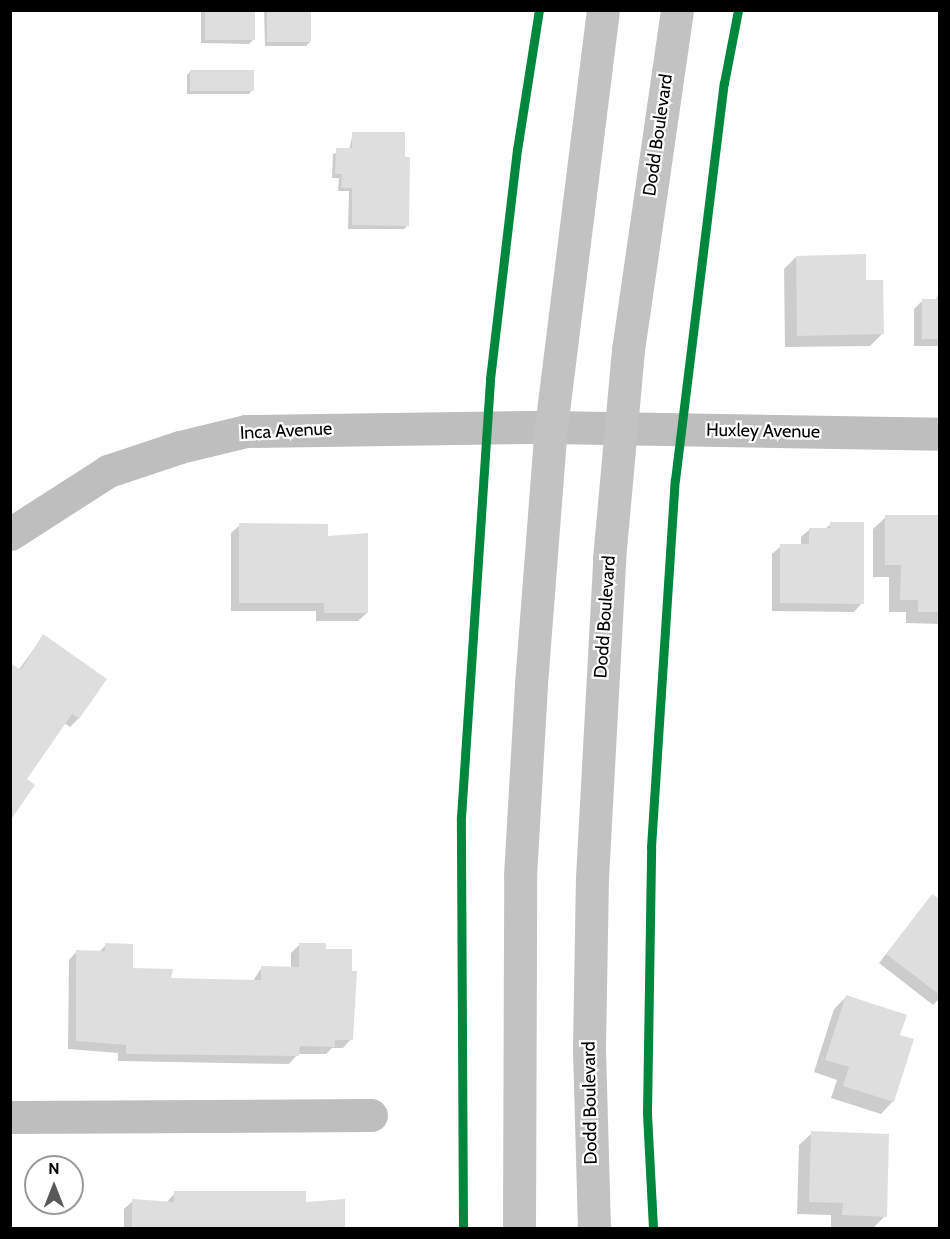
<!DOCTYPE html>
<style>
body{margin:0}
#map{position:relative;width:950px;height:1239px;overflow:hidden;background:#fff;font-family:Cabin,sans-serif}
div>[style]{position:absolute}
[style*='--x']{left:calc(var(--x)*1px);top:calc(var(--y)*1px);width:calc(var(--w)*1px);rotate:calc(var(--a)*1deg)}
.shadow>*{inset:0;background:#0003}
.building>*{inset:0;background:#dedede;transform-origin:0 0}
.street>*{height:33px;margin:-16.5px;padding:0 16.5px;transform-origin:16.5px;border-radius:16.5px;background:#bebebe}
.secondary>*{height:33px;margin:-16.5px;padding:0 16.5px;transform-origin:16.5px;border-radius:16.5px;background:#c2c2c2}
.cycleway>*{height:9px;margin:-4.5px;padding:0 4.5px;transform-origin:4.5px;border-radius:4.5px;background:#00873e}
span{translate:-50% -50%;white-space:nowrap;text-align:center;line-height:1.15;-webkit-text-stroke:4.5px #fff;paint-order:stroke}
.street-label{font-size:18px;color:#000}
.frame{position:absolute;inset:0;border:12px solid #000;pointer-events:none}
.north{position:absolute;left:24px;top:1155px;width:60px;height:60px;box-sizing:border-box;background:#fff;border:2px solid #999;border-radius:50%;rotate:0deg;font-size:16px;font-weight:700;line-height:24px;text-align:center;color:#000}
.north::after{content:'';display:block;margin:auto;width:21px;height:27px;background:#595959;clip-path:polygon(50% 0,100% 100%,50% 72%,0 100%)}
</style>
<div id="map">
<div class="shadow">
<div style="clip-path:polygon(201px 10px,254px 10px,253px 40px,249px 44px,201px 43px)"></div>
<div style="clip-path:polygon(264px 10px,310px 10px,310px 42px,306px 46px,265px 46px)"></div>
<div style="clip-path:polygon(191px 71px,252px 90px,249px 94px,187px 94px,187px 75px)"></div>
<div style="clip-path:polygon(353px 133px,408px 225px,404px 229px,348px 229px,349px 191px,338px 191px,339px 178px,332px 178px,333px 154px,349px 150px)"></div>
<div style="clip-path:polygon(796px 257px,882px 334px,870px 346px,785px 347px,784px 269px)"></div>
<div style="clip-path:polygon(940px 287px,940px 346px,914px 346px,914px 309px,923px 300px,936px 300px)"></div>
<div style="clip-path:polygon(886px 517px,940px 517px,940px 624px,906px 623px,906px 612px,889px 612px,889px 577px,873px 577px,873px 529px)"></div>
<div style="clip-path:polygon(831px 524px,862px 603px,854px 612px,772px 611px,772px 554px,781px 546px,801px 546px,801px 537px,810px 529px,825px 529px)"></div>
<div style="clip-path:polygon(240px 525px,327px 538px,367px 613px,358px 621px,316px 621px,316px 611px,231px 611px,231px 533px)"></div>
<div style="clip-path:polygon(43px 636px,105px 680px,78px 719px,70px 727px,64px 723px,25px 779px,10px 818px,18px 671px)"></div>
<div style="clip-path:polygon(933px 896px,940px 901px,940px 998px,933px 1005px,879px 963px)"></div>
<div style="clip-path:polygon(300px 944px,325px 951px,351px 1039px,343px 1048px,332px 1048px,326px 1054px,298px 1054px,289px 1064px,118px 1061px,118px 1053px,68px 1049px,69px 960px,77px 951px,99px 952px,106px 945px,131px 970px,169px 980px,253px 981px,262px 967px,291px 968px,291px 953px)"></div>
<div style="clip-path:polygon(846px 997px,898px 1036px,893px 1101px,881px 1114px,831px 1098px,837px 1080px,814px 1072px,834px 1009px)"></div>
<div style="clip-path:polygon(812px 1133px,885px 1216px,873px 1228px,831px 1227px,831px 1215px,797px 1214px,799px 1145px)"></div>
<div style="clip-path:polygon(175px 1193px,304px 1204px,343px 1201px,343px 1228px,124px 1228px,124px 1209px,133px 1201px,166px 1203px)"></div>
</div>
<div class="building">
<div style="left:205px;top:10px;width:50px;height:30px"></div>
<div style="left:267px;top:10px;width:44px;height:32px"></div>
<div style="left:190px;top:70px;width:64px;height:21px"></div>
<div style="clip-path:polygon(352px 132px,405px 132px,405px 157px,410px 157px,409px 226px,352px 225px,352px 188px,341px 188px,342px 174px,335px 174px,336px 148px,352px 148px)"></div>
<div style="clip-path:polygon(866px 254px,866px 280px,883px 280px,884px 334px,797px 336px,796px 256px)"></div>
<div style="left:922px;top:299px;width:18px;height:40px"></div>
<div style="clip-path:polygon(885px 515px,940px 515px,940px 612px,918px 612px,918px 600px,900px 600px,901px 565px,885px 565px)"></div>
<div style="clip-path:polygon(830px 522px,864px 522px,864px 604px,780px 603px,780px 544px,809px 544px,809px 528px,830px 528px)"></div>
<div style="clip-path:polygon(239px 523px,328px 524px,328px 536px,368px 533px,368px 613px,324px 613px,324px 603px,239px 603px)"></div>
<div style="clip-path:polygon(43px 634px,107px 679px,79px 719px,72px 714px,27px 779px,35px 785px,10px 821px,10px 663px,21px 670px)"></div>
<div style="clip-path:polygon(932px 894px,940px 899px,940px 995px,886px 954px)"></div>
<div style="clip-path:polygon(105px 943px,133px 944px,133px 968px,173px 969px,171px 978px,261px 980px,261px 966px,299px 967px,299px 943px,326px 943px,326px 949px,352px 949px,352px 971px,357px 971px,353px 1040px,335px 1040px,335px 1047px,300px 1046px,299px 1056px,126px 1054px,126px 1045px,76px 1041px,76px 950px,105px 951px)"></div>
<div style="clip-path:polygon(846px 995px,907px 1015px,900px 1035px,914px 1039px,894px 1102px,843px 1086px,849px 1067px,825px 1060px)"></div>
<div style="clip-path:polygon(811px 1131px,889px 1134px,887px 1217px,842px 1215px,843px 1203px,809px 1202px)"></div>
<div style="clip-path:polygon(174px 1191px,306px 1191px,306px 1202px,345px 1199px,345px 1228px,132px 1228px,132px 1199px,174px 1202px)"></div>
</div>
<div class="street">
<div style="--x:10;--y:534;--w:117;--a:-32.7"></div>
<div style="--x:108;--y:471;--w:76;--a:-18.4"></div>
<div style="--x:180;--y:447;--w:68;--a:-13.6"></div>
<div style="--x:246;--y:431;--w:305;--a:-0.8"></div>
<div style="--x:551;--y:427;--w:389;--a:1"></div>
<div style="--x:10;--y:1117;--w:361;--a:-0.3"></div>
</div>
<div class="secondary">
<div style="--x:519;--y:1228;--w:352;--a:-89.8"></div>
<div style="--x:520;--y:876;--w:192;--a:-86.7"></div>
<div style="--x:531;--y:684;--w:258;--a:-85.6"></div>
<div style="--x:551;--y:427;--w:420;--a:-82.9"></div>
<div style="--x:594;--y:1228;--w:180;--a:-91.6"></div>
<div style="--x:589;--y:1048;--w:170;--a:-89"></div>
<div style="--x:592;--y:878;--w:319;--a:-86.9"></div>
<div style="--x:609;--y:559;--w:210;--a:-84.8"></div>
<div style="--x:628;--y:350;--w:344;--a:-81.8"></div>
</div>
<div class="cycleway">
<div style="--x:463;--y:1228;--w:411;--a:-90.3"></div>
<div style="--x:461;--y:817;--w:439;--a:-86.2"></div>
<div style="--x:490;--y:379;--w:231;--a:-83.3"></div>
<div style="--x:517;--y:150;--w:142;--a:-81.1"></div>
<div style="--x:653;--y:1228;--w:115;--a:-93"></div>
<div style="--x:647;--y:1113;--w:266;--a:-89.1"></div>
<div style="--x:651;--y:847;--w:368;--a:-86.3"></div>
<div style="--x:675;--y:480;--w:400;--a:-83"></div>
<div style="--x:724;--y:83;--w:74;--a:-79.1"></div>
</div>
<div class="street-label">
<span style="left:658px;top:135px;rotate:-82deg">Dodd Boulevard</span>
<span style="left:286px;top:431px;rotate:-3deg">Inca Avenue</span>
<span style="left:763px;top:431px;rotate:1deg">Huxley Avenue</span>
<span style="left:605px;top:617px;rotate:-86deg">Dodd Boulevard</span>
<span style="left:590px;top:1103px;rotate:-91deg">Dodd Boulevard</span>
</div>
<div class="frame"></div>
<div class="north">N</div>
</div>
